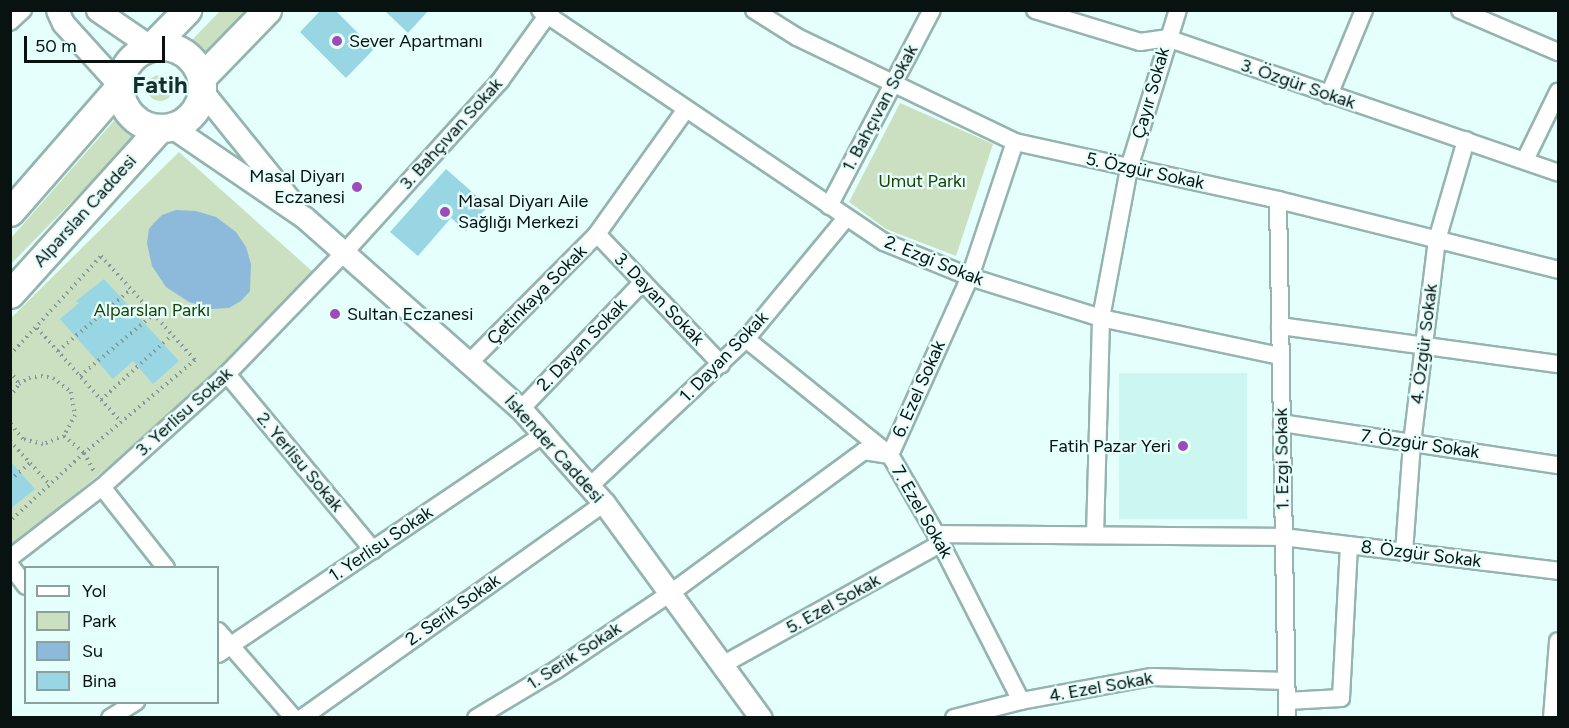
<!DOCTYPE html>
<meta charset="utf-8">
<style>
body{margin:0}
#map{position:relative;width:1569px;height:728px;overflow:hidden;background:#e5fffc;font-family:Figtree,sans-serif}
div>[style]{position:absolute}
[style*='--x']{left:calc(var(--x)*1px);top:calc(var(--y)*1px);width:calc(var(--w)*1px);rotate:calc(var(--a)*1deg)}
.built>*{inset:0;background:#ccf7f1;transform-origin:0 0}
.green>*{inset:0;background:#cae0c0}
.round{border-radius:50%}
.water>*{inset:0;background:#8dbada}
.building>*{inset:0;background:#98d6e4}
.path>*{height:4px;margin-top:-2px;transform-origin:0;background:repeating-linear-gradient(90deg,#859896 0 1.5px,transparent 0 6px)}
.roads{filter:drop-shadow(2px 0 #95b4b0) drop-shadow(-2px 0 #95b4b0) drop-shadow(0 2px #95b4b0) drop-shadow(0 -2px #95b4b0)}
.minor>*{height:16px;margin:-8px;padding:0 8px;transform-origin:8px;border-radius:8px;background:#fff}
.tertiary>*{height:21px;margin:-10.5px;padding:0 10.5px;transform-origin:10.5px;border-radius:10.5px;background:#fff}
.primary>*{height:27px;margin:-13.5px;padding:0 13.5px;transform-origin:13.5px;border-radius:13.5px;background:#fff}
.primary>.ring{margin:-13.5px;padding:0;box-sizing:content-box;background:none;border:27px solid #fff;border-radius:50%}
.dots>*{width:16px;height:16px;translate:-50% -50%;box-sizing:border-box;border:3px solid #e5fffc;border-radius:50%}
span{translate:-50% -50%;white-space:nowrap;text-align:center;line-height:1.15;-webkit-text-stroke:4.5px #e5fffc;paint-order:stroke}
.poi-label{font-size:18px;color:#071211}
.left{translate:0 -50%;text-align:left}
.right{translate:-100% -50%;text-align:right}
.street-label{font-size:18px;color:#071211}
.park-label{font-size:18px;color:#1f4204}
.district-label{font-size:24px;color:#14302e;font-weight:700}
.frame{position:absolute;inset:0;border:12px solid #071211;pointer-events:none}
.legend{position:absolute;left:24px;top:566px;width:195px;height:138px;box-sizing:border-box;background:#e5fffc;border:2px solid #8ca09e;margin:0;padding:8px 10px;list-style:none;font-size:18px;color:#071211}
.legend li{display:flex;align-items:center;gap:12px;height:30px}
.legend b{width:30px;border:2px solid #8ca09e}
.scale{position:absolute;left:24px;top:36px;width:141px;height:27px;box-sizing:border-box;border:3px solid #071211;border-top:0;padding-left:8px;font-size:18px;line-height:21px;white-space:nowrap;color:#071211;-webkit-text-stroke:4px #e5fffc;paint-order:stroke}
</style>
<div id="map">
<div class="built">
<div style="left:1119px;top:373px;width:128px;height:146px"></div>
</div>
<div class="green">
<div style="clip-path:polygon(220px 11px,249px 11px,207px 56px,191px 41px)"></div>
<div class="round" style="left:147px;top:75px;width:26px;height:26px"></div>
<div style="clip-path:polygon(900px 103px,993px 144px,956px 256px,886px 229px,849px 202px)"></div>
<div style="clip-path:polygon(119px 115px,139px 133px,11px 264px,11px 238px)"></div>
<div style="clip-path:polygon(179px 152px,313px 272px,215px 379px,11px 547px,11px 318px)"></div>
</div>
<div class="water">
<div style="clip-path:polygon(176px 210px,196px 211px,216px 217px,236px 232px,246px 247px,251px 264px,250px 291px,241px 301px,229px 308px,212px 309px,189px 302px,166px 287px,152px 266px,147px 243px,149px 229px,154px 223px,162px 215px)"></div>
</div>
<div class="building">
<div style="clip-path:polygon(321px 10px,335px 10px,374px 49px,346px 78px,300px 32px)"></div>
<div style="clip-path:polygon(384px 10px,429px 10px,408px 33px)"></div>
<div style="clip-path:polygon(446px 169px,488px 206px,466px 231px,451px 218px,418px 256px,390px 232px)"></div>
<div style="clip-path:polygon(104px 279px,179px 361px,153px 384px,133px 361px,113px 379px,60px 319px,79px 303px,76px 301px)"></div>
<div style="clip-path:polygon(10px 461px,35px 489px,10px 509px)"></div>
</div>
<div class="path">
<div style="--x:37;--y:328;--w:126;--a:48.2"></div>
<div style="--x:58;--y:351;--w:96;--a:-40.3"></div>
<div style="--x:10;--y:355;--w:134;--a:-47.4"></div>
<div style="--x:101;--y:256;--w:140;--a:47.9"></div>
<div style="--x:195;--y:360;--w:145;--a:140"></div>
<div style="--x:84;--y:453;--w:100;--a:137.4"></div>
<div style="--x:10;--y:371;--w:16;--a:55"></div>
<div style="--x:80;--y:376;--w:97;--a:-40"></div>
<div style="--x:10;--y:397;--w:16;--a:-55"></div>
<div style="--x:19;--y:384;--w:12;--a:-31"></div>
<div style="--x:29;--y:378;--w:12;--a:-9"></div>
<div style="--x:41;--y:376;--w:12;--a:9"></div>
<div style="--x:53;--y:378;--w:23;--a:38"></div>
<div style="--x:71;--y:392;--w:23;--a:80"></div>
<div style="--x:75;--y:415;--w:24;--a:118"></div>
<div style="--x:64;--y:436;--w:22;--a:159"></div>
<div style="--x:43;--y:444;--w:21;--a:-166"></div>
<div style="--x:23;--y:439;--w:21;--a:-129"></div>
<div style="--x:101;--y:400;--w:96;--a:-42.5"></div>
<div style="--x:64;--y:436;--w:26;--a:40"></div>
<div style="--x:84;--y:453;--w:21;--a:61"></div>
<div style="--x:10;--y:441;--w:59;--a:47.7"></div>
<div style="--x:10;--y:480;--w:26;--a:-40"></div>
</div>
<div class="roads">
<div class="minor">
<div style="--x:540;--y:10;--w:415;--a:34"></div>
<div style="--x:884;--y:242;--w:93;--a:22.1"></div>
<div style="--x:970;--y:277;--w:137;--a:17.4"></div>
<div style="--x:1101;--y:318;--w:183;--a:12"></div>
<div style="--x:754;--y:10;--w:51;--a:32.1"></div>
<div style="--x:797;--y:37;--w:242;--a:25.7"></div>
<div style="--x:1015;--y:142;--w:269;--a:12.4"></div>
<div style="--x:1278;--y:200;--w:289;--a:14"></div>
<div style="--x:1035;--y:10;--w:110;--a:16.9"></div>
<div style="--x:1140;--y:42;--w:27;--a:-8"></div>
<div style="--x:1167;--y:38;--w:414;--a:19"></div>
<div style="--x:1460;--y:10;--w:107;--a:23.2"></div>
<div style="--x:10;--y:22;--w:18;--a:-43"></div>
<div style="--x:1329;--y:95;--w:92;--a:-67.6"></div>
<div style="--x:1525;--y:160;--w:76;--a:-64.1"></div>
<div style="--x:1278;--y:200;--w:518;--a:89"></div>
<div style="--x:829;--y:206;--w:221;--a:-62.3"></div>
<div style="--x:597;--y:234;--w:180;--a:46.4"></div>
<div style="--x:1280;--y:326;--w:281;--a:7.8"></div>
<div style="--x:746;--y:339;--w:185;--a:38.9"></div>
<div style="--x:890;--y:455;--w:91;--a:59.8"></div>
<div style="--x:936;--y:534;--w:187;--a:63"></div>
<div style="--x:470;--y:362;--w:180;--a:-45.2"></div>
<div style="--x:597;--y:234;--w:153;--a:-54.5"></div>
<div style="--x:227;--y:374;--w:229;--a:50.3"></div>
<div style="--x:521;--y:409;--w:176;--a:-46.2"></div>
<div style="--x:1282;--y:423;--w:279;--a:8.7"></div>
<div style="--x:590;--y:486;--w:214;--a:-43.3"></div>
<div style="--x:746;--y:339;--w:157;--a:-50.4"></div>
<div style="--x:102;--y:487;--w:103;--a:51.7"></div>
<div style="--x:936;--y:534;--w:347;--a:0.5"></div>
<div style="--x:1283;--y:537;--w:277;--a:7"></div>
<div style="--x:1095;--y:535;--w:217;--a:-88.4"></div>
<div style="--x:1101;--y:318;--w:153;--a:-79.4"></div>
<div style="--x:1129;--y:168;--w:165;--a:-72.8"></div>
<div style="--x:1404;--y:552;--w:109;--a:-85.8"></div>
<div style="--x:1412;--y:443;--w:205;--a:-83"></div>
<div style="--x:1437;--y:240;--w:104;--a:-73.8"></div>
<div style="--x:10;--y:558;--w:116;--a:-37.7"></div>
<div style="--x:102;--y:487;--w:169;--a:-42.1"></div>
<div style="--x:227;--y:374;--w:170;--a:-46"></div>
<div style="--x:345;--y:252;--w:231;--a:-47.8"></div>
<div style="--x:500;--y:81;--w:87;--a:-54.3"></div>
<div style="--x:10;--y:565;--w:26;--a:53"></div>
<div style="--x:218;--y:631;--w:116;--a:48.9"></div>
<div style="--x:218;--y:654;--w:393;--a:-34"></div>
<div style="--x:724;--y:664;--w:248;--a:-29.1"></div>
<div style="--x:1287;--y:701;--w:54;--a:-3.2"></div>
<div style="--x:1341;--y:698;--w:153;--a:-87"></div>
<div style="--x:110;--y:718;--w:31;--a:-32"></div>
<div style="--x:302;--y:718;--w:371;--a:-35.4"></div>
<div style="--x:476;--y:718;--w:93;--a:-31"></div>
<div style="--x:556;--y:670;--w:140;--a:-33.9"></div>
<div style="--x:672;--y:592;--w:238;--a:-36.3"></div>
<div style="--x:864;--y:451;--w:26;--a:9"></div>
<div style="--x:890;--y:455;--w:195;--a:-65.8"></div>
<div style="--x:970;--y:277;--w:142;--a:-71.6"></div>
<div style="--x:954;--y:718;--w:69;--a:-14.2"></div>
<div style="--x:1021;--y:701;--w:133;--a:-10.4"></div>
<div style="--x:1152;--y:677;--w:134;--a:1.7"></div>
<div style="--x:1552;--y:718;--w:77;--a:-85.5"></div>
</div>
<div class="tertiary">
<div style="--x:57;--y:10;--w:14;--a:65"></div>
<div style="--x:63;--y:23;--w:85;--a:47.9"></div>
<div style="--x:97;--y:10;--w:65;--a:34.4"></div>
<div style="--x:202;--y:91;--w:139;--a:51.1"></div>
<div style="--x:172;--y:127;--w:161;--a:34.4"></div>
<div style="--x:305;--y:218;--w:288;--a:41.5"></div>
<div style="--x:521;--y:409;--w:125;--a:48.6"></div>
<div style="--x:604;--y:503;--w:266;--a:53.9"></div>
</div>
<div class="primary">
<div class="ring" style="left:120px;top:46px;width:55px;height:55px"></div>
<div style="--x:151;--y:47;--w:52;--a:-45.8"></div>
<div style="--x:201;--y:78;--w:95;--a:-45.9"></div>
<div style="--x:10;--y:212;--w:167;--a:-48.9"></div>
<div style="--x:10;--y:294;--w:224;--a:-47.9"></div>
</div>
</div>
<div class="dots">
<div style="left:337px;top:41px;background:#9e4bba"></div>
<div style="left:357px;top:187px;background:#9e4bba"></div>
<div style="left:445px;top:212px;background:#9e4bba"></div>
<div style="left:335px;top:314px;background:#9e4bba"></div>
<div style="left:1183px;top:446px;background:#9e4bba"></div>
</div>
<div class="poi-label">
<span class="left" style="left:349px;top:41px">Sever Apartmanı</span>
<span class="right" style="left:345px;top:187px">Masal Diyarı<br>Eczanesi</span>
<span class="left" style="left:458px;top:212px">Masal Diyarı Aile<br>Sağlığı Merkezi</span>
<span class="left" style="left:347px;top:314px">Sultan Eczanesi</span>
<span class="right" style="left:1171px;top:446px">Fatih Pazar Yeri</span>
</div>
<div class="street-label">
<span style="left:1298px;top:84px;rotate:19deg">3. Özgür Sokak</span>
<span style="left:1151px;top:93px;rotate:-74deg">Çayır Sokak</span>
<span style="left:880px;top:108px;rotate:-62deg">1. Bahçıvan Sokak</span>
<span style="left:451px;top:134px;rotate:-48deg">3. Bahçıvan Sokak</span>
<span style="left:1145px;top:171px;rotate:12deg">5. Özgür Sokak</span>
<span style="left:85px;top:211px;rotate:-48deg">Alparslan Caddesi</span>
<span style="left:934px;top:261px;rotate:22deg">2. Ezgi Sokak</span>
<span style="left:537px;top:295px;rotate:-45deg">Çetinkaya Sokak</span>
<span style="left:659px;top:299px;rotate:46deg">3. Dayan Sokak</span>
<span style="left:1424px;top:344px;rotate:-83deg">4. Özgür Sokak</span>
<span style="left:582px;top:345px;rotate:-46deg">2. Dayan Sokak</span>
<span style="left:724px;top:357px;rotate:-46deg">1. Dayan Sokak</span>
<span style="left:919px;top:389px;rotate:-66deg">6. Ezel Sokak</span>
<span style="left:184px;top:412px;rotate:-42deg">3. Yerlisu Sokak</span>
<span style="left:1420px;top:444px;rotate:8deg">7. Özgür Sokak</span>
<span style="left:554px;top:449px;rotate:48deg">İskender Caddesi</span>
<span style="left:1282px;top:459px;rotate:-91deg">1. Ezgi Sokak</span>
<span style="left:300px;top:462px;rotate:50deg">2. Yerlisu Sokak</span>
<span style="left:922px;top:512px;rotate:60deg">7. Ezel Sokak</span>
<span style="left:381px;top:544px;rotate:-34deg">1. Yerlisu Sokak</span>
<span style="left:1421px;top:554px;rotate:7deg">8. Özgür Sokak</span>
<span style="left:833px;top:604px;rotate:-29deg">5. Ezel Sokak</span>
<span style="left:453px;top:610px;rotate:-35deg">2. Serik Sokak</span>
<span style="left:574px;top:656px;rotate:-33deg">1. Serik Sokak</span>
<span style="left:1101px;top:687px;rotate:-10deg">4. Ezel Sokak</span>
</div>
<div class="park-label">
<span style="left:922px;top:181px">Umut Parkı</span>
<span style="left:152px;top:310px">Alparslan Parkı</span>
</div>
<div class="district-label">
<span style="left:160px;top:85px">Fatih</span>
</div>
<div class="frame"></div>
<ul class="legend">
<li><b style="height:8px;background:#fff"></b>Yol</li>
<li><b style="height:16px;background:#cae0c0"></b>Park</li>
<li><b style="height:16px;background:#8dbada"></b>Su</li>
<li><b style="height:16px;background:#98d6e4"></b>Bina</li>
</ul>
<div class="scale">50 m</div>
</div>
